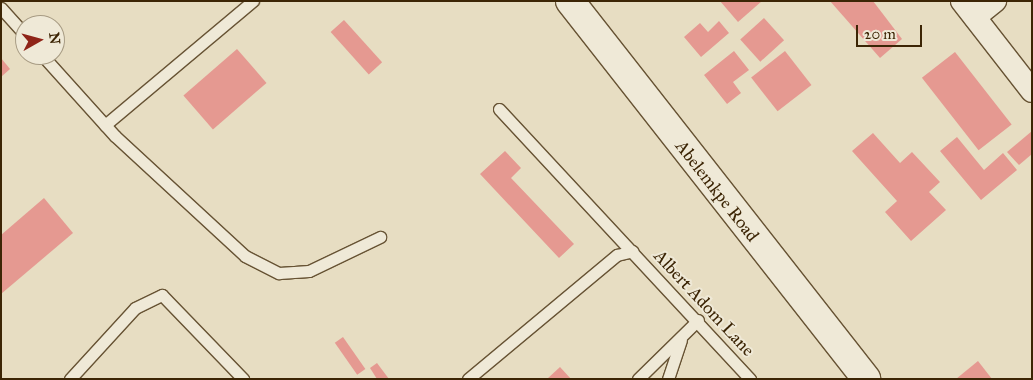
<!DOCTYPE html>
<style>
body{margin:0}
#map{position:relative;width:1033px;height:380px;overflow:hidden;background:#e7ddc2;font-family:"IM FELL Great Primer",serif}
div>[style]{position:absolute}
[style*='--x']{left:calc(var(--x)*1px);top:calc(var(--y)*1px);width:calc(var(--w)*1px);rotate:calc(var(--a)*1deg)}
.building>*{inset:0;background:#e59991;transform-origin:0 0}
.roads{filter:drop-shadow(1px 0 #675334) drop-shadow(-1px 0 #675334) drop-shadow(0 1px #675334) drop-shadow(0 -1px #675334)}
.lane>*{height:11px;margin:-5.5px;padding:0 5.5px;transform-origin:5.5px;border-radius:5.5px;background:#efe9d7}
.street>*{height:22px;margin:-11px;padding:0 11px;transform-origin:11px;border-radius:11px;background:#efe9d7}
.secondary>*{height:28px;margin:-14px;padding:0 14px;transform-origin:14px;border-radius:14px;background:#efe9d7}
span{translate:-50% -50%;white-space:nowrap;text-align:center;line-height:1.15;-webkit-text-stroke:4px #efe9d7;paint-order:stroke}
.street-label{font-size:18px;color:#3c2505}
.frame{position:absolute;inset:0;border:2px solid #3c2505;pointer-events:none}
.north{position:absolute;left:15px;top:15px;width:50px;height:50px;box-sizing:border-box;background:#efe9d7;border:1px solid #a79b83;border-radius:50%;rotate:83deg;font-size:14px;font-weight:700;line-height:20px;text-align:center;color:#3c2505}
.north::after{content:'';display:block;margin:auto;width:18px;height:22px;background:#8f2418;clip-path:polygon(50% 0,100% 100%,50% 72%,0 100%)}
.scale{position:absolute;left:856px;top:25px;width:66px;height:22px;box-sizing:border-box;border:2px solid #3c2505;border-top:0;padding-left:6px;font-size:15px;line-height:18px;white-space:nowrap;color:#3c2505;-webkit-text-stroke:4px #efe9d7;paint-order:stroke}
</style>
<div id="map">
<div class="building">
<div style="clip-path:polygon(720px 1px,762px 1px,738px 22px)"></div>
<div style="clip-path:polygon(830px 1px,873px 1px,902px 39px,880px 58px)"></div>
<div style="left:764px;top:18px;width:30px;height:32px;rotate:48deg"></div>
<div style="left:344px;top:20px;width:57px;height:18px;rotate:48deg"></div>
<div style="clip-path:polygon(719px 21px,729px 33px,701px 57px,684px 37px,700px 23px,708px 32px)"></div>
<div style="left:237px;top:49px;width:45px;height:71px;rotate:49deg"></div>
<div style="clip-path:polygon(734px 51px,749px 70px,733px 82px,741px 93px,727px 104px,704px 75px)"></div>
<div style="left:785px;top:51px;width:43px;height:43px;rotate:52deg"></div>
<div style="left:955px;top:52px;width:92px;height:42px;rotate:52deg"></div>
<div style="clip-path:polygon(1px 58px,10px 69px,1px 77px)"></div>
<div style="clip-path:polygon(1032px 131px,1032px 154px,1019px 165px,1007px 152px)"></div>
<div style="clip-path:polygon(873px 133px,900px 163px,912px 152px,940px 182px,929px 192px,946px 210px,911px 241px,885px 212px,897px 201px,852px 151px)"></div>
<div style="clip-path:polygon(957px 137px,984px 170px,1003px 153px,1017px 170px,981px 200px,940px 151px)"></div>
<div style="clip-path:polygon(505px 151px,521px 168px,511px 178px,574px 244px,559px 258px,480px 174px)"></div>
<div style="clip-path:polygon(44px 198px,73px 233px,1px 294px,1px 235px)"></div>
<div style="left:343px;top:337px;width:39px;height:10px;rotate:55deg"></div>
<div style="clip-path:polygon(978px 361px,992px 379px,956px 379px)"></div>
<div style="clip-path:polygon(377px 363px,389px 379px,377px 379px,370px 368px)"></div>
<div style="clip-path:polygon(560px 367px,571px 379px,547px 379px)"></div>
</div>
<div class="roads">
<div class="lane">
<div style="--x:1;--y:8;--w:36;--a:48"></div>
<div style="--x:42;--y:55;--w:109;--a:48"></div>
<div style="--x:115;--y:136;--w:177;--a:42.7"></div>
<div style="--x:245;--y:256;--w:38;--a:27"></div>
<div style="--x:279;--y:273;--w:30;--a:-4"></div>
<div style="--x:309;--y:271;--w:79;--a:-25.6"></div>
<div style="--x:499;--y:109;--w:369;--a:47.1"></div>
<div style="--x:105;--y:125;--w:193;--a:-40"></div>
<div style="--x:70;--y:379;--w:96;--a:-47.5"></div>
<div style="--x:135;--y:308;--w:30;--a:-26"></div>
<div style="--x:162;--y:295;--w:117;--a:46"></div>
<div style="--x:468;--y:379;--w:194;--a:-39.8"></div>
<div style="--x:617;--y:255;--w:16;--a:-14"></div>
<div style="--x:638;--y:379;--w:84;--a:-44.5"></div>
<div style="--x:668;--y:379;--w:41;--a:-71.6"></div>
</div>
<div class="street">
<div style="--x:962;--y:1;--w:114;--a:52.1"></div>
<div style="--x:975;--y:17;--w:26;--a:-39"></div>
</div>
<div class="secondary">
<div style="--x:570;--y:1;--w:480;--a:51.9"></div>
</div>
</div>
<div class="street-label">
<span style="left:717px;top:191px;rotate:52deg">Abelemkpe Road</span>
<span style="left:704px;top:303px;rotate:47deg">Albert Adom Lane</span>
</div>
<div class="frame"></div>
<div class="north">N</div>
<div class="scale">20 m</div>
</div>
